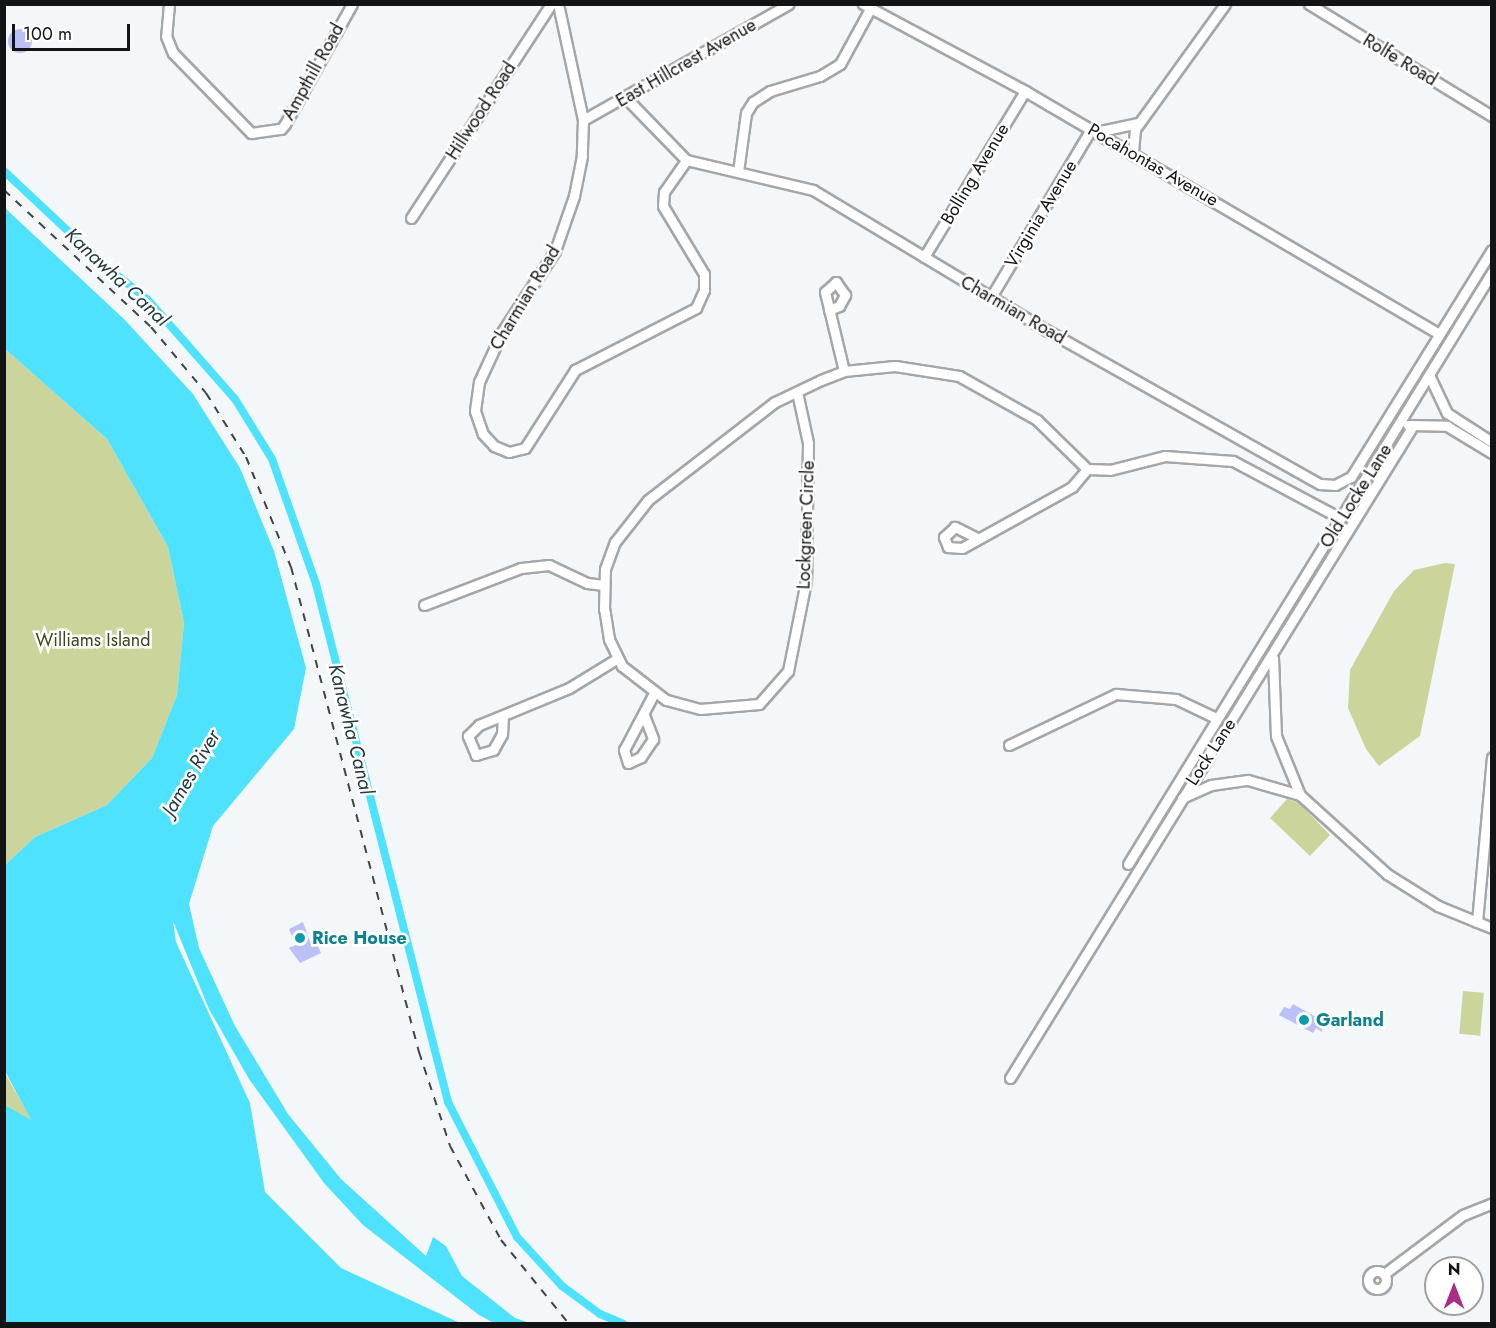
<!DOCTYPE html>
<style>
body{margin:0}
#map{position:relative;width:1496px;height:1328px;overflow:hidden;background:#f4f7f9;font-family:Jost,sans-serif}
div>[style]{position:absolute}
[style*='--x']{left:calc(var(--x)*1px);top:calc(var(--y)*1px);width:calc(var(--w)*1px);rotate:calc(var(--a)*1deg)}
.green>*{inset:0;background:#cbd59b;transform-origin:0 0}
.water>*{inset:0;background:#4fe2fe}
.canal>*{height:8px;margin:-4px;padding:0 4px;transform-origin:4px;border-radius:4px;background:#4fe2fe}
.building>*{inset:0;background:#bbc0f6}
.round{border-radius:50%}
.roads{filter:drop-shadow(2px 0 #a4a7a9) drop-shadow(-2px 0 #a4a7a9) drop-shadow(0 2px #a4a7a9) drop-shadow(0 -2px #a4a7a9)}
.minor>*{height:9px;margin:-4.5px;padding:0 4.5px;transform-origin:4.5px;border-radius:4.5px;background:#fff}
.minor>.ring{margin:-4.5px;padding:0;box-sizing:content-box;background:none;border:9px solid #fff;border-radius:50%}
.rail>*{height:2px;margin-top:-1px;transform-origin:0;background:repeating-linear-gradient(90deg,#414344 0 8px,transparent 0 16px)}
.dots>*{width:16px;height:16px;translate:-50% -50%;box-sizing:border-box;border:3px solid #fff;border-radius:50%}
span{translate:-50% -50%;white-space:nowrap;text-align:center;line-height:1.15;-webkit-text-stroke:5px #fff;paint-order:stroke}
.street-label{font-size:18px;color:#131415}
.park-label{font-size:18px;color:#3f441a}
.culture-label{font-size:18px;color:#0d838f;font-weight:700}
.left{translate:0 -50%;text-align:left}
.water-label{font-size:20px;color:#1f373d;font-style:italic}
.frame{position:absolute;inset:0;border:6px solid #131415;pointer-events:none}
.north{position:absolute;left:1424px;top:1256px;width:60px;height:60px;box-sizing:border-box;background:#fff;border:2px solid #a1a1a1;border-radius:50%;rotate:0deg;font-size:16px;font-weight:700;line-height:24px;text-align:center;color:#131415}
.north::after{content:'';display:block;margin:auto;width:21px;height:27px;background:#a82f84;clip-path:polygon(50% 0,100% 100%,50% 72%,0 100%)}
.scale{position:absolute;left:12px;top:24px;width:118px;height:27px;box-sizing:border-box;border:3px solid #131415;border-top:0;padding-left:8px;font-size:18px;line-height:21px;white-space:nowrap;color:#131415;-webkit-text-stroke:4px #fff;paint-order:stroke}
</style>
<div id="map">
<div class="green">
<div style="clip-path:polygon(5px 349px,107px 439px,168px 547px,184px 623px,177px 695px,152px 758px,107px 805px,35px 837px,5px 865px)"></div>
<div style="clip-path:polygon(1445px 563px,1455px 564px,1420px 736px,1379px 766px,1366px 749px,1348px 708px,1350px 670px,1394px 591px,1414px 570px)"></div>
<div style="clip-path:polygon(1287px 799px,1299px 803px,1330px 835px,1310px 856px,1270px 818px)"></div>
<div style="left:1463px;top:991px;width:21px;height:43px;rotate:5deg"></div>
<div style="clip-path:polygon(4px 1071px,5px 1073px,32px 1121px,5px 1105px)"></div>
</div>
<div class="water">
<div style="clip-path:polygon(5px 208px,125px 320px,193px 394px,240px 468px,274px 551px,306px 668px,294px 729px,213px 826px,189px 904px,199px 948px,235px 1026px,288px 1114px,341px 1179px,426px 1256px,433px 1237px,446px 1246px,462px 1276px,515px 1318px,530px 1323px,494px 1323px,479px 1315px,363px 1225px,324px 1183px,249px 1079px,209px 1009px,173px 921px,176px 942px,250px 1103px,265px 1192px,341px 1268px,460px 1323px,5px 1323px,5px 1105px,31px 1120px,5px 1071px,5px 865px,35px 837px,107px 805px,152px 758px,177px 695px,184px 623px,168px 547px,107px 439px,5px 349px)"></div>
</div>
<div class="canal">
<div style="--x:4;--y:171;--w:134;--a:43.2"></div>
<div style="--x:102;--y:263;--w:58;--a:38.7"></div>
<div style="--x:147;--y:299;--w:133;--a:48.7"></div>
<div style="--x:235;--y:399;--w:70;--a:58.3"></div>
<div style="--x:272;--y:459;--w:133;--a:70.6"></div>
<div style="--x:316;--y:584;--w:535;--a:75.7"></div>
<div style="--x:448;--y:1102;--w:152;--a:62.9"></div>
<div style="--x:517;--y:1237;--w:67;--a:47.4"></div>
<div style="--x:562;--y:1286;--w:47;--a:36.4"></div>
<div style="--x:600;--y:1314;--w:25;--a:23"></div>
</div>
<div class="building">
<div class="round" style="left:8px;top:29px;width:24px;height:24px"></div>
<div style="clip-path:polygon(303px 922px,312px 947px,317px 944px,321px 953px,300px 963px,289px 948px,296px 945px,289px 929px)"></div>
<div style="clip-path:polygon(1293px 1004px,1323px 1021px,1322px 1032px,1316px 1028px,1313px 1033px,1279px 1015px,1284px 1007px,1290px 1009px)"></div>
</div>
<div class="roads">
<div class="minor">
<div style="--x:169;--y:4;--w:32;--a:95"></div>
<div style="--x:166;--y:36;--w:18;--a:68"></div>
<div style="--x:173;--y:53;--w:112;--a:45.7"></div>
<div style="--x:251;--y:133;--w:30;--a:-8"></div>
<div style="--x:281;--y:129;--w:6;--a:-51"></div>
<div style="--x:285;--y:124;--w:137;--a:-60.8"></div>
<div style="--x:558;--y:4;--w:119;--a:77.8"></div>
<div style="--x:583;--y:120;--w:36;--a:92"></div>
<div style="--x:582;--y:156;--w:41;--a:101.3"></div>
<div style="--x:574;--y:196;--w:58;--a:109.1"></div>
<div style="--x:555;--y:251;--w:97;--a:123.2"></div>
<div style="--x:502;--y:332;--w:55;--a:114.7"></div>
<div style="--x:479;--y:382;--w:29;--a:98"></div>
<div style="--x:475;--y:411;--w:24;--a:71"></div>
<div style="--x:483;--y:434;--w:16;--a:47"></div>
<div style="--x:494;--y:446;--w:16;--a:22"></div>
<div style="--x:509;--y:452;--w:16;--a:-14"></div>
<div style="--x:525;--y:448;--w:93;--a:-57.3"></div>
<div style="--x:575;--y:370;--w:136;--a:-27.1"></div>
<div style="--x:696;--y:308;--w:20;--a:-66"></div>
<div style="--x:704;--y:290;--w:16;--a:-90"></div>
<div style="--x:704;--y:274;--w:79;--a:-121.1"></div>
<div style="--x:663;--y:206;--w:14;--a:-86"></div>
<div style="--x:664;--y:192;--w:39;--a:-55"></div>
<div style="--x:863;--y:4;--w:184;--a:28.2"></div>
<div style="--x:1025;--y:91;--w:480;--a:30.4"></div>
<div style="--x:1309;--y:4;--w:215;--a:31.5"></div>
<div style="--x:625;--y:97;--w:88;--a:45.9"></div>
<div style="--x:686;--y:160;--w:130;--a:13.3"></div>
<div style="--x:813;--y:190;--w:274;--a:31"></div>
<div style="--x:1048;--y:331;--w:312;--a:29.4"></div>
<div style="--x:1320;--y:484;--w:15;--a:4"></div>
<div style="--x:1335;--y:485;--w:18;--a:-27"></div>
<div style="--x:1351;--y:477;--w:267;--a:-58.2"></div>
<div style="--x:583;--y:120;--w:236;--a:-29.4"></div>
<div style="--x:1096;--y:132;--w:43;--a:-12.1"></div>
<div style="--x:1133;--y:152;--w:23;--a:-85"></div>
<div style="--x:1135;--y:129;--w:154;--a:-54.2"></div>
<div style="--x:738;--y:172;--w:60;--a:-82.3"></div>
<div style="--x:746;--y:113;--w:13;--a:-58"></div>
<div style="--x:753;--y:102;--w:20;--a:-33"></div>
<div style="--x:770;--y:91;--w:52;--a:-16.7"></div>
<div style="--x:820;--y:76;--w:23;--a:-31"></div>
<div style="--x:840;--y:64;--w:63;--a:-61.4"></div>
<div style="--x:411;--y:218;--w:256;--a:-56.8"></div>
<div style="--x:924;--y:257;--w:194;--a:-58.7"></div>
<div style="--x:991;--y:297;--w:196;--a:-59.2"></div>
<div style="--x:829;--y:310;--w:11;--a:-22"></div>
<div style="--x:839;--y:306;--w:13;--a:-61"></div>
<div style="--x:845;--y:295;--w:16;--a:-125"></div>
<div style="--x:836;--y:282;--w:15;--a:138"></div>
<div style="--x:825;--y:292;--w:81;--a:76.5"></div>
<div style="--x:1429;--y:375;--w:42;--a:64.7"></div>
<div style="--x:1447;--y:413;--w:54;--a:32.8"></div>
<div style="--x:797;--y:392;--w:52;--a:77.8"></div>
<div style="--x:808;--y:443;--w:138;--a:90.8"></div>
<div style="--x:806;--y:581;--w:92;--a:101.3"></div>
<div style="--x:788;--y:671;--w:44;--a:131.3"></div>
<div style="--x:759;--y:704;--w:59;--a:175.2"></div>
<div style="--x:700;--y:709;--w:35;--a:-165"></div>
<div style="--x:666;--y:700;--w:56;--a:-142.3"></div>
<div style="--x:622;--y:666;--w:30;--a:-116"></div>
<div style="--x:609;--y:639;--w:30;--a:-99"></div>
<div style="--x:604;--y:609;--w:40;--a:-88.6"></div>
<div style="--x:605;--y:569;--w:29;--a:-70"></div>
<div style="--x:615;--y:542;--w:53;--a:-51.8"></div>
<div style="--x:648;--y:500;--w:160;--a:-37.7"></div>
<div style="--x:775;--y:402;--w:51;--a:-25.6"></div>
<div style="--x:821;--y:380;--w:25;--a:-21"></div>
<div style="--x:844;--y:371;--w:51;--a:-5.6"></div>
<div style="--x:895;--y:366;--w:65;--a:8.9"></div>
<div style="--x:959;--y:376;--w:90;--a:29.4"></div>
<div style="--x:1037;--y:420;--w:70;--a:44.4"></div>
<div style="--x:1087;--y:469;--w:23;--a:2"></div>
<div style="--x:1110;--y:470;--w:57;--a:-14.3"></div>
<div style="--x:1165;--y:456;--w:68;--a:4.2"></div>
<div style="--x:1233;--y:461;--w:121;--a:28"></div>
<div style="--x:1408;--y:425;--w:39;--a:1"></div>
<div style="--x:1447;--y:426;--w:52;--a:31"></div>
<div style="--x:977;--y:538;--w:25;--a:-153"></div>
<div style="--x:955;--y:527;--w:15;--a:138"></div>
<div style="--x:944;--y:537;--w:11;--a:68"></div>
<div style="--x:948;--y:547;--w:14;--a:4"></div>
<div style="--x:962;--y:548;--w:126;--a:-29"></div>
<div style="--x:1072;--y:487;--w:23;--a:-50"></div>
<div style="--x:424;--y:605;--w:104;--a:-20.9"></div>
<div style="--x:521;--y:568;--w:28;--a:-6"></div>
<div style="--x:549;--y:565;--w:42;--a:25.3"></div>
<div style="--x:587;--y:583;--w:17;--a:7"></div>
<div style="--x:1273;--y:658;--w:78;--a:87.8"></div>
<div style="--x:1276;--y:736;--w:64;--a:67.9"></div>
<div style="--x:1300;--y:795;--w:118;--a:42.2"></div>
<div style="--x:1387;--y:874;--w:60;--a:32.1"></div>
<div style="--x:1438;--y:906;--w:58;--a:22.2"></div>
<div style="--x:644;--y:715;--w:26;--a:69"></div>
<div style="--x:653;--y:739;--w:22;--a:124"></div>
<div style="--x:641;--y:757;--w:14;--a:155"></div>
<div style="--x:628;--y:763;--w:14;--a:-107"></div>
<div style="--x:624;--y:750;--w:64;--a:-62.2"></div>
<div style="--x:503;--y:716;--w:18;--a:93"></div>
<div style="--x:502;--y:734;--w:18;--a:119"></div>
<div style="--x:493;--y:750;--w:18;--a:164"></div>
<div style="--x:476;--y:755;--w:21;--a:-113"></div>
<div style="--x:468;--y:736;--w:16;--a:-45"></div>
<div style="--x:479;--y:725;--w:97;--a:-22.3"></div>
<div style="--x:569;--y:688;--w:57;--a:-31.5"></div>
<div style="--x:1009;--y:745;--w:119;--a:-25.5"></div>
<div style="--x:1116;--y:694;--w:60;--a:4.8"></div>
<div style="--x:1176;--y:699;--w:44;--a:25.4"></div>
<div style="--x:1182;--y:798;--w:32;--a:-24"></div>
<div style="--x:1211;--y:785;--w:37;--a:-8"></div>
<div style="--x:1248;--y:780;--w:54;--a:16.1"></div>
<div style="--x:1128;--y:864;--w:695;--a:-58.41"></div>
<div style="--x:1477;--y:922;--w:165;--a:-84.8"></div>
<div style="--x:1010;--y:1078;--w:765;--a:-58.3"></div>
<div class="ring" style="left:1368px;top:1271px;width:9px;height:9px"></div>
<div style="--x:1384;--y:1274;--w:99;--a:-36.8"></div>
<div style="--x:1463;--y:1215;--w:31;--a:-22"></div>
</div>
</div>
<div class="rail">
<div style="--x:4;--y:190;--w:201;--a:43"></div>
<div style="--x:151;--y:327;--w:86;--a:50.2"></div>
<div style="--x:206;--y:393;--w:75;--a:58"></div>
<div style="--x:246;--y:457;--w:119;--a:67.8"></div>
<div style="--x:291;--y:567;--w:502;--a:75.22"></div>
<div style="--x:419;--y:1052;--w:99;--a:71.7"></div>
<div style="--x:450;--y:1146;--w:107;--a:61.5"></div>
<div style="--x:501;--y:1240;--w:108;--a:51"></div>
</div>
<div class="dots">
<div style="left:300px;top:938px;background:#0f9aa8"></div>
<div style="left:1304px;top:1020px;background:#0f9aa8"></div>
</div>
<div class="street-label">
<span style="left:1400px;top:60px;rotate:31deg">Rolfe Road</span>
<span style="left:686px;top:63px;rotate:-30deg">East Hillcrest Avenue</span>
<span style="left:313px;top:72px;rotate:-61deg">Ampthill Road</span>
<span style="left:481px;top:111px;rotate:-57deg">Hillwood Road</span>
<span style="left:1153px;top:165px;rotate:30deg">Pocahontas Avenue</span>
<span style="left:975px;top:174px;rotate:-59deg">Bolling Avenue</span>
<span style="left:1041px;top:214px;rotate:-59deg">Virginia Avenue</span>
<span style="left:525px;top:298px;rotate:-59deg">Charmian Road</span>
<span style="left:1013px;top:310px;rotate:30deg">Charmian Road</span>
<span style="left:1356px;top:496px;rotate:-58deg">Old Locke Lane</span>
<span style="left:806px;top:525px;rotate:-88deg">Lockgreen Circle</span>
<span style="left:1211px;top:752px;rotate:-57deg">Lock Lane</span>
</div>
<div class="park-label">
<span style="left:93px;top:640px">Williams Island</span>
</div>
<div class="culture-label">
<span class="left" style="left:312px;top:938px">Rice House</span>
<span class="left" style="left:1316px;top:1020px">Garland</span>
</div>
<div class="water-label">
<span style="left:117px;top:277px;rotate:43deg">Kanawha Canal</span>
<span style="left:351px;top:729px;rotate:76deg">Kanawha Canal</span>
<span style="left:191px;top:773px;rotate:-60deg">James River</span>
</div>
<div class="frame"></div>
<div class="north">N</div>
<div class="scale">100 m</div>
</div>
